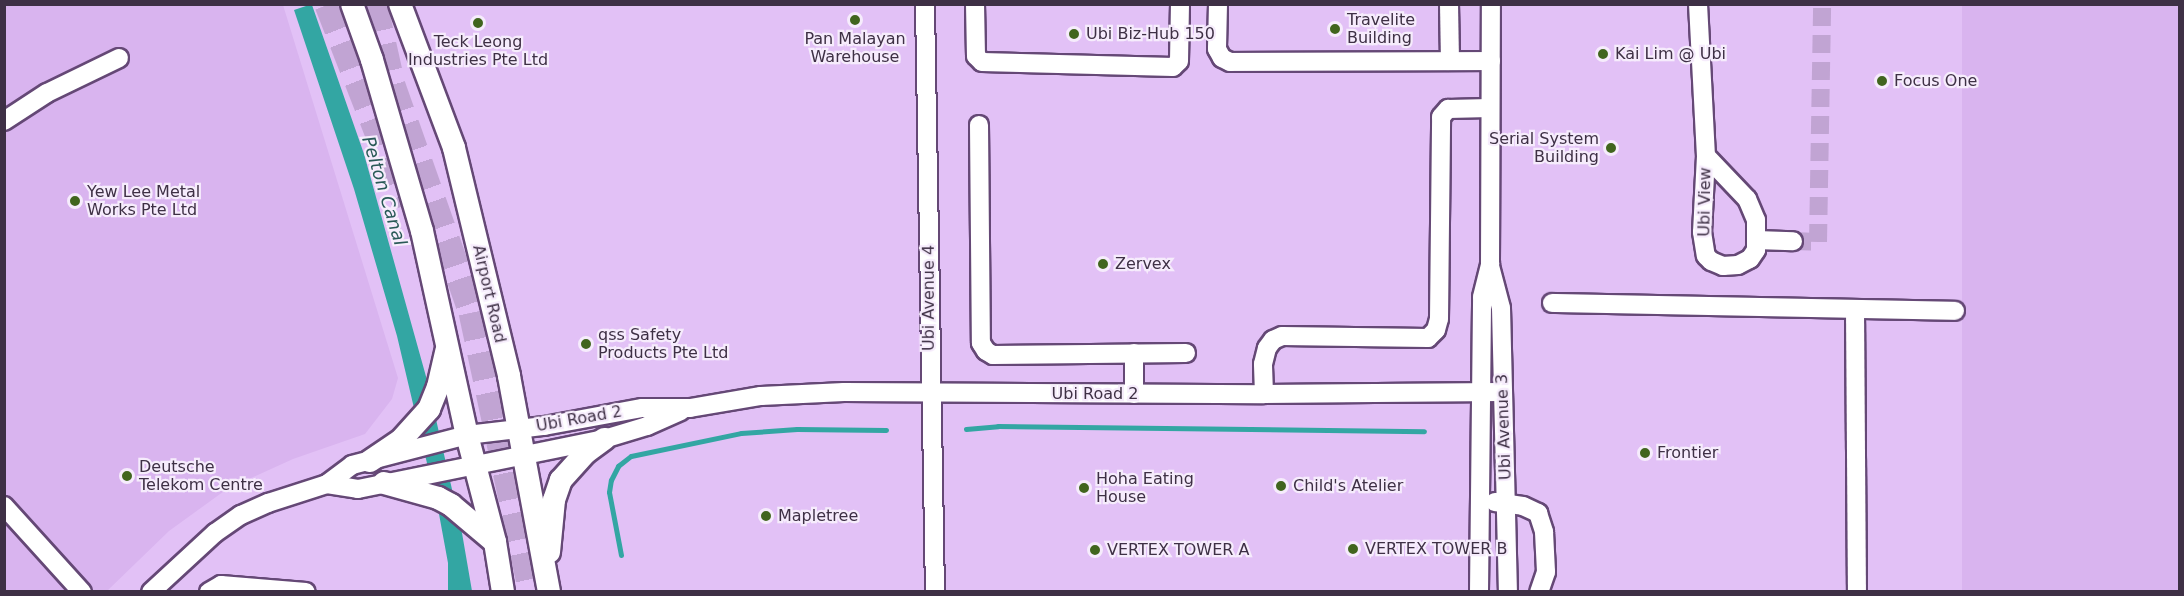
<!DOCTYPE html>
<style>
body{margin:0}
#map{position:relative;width:2184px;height:596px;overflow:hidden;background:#e2c1f6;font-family:"DejaVu Sans",sans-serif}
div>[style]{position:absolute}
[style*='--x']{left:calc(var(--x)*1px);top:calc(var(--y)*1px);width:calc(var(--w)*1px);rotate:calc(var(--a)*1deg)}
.built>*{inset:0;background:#d9b4ef;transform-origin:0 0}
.water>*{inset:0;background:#33a6a3}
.stream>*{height:5px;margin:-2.5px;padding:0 2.5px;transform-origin:2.5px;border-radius:2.5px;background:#33a6a3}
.minor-tunnel>*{height:18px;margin-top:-9px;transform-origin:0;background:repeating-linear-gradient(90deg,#c1a4d3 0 18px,transparent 0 27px)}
.highway-tunnel>*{height:27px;margin-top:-13.5px;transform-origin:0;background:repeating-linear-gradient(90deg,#c1a4d3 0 27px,transparent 0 41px)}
.roads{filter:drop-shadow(2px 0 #654876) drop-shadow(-2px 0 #654876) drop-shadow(0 2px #654876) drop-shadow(0 -2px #654876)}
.minor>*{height:18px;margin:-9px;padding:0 9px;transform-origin:9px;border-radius:9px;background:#fff}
.major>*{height:22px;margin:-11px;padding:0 11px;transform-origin:11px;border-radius:11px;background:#fff}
.dots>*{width:16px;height:16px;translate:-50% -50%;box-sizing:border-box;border:3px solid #f6ecfc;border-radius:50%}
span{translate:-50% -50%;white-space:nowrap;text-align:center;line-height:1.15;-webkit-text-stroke:4.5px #f6ecfc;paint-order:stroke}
.poi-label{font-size:16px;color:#3e3045}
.left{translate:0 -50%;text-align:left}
.right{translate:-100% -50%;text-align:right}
.street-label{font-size:16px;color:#3e3045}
.water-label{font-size:18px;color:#295957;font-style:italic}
.frame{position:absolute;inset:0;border:6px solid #3e3045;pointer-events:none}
</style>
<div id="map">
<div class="built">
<div style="clip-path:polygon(4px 5px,283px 5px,398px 378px,392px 399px,365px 434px,293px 459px,227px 489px,169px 531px,107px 591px,5px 591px)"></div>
<div style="left:1962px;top:5px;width:217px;height:587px"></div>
</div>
<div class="water">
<div style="clip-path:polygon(309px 5px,312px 5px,364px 154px,427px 380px,462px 533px,472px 591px,448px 591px,448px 563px,439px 514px,397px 336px,354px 189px,294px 10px)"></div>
</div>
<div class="stream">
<div style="--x:966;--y:429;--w:32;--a:-5"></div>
<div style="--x:998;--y:426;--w:426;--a:0.7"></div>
<div style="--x:621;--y:555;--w:64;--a:-100.8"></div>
<div style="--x:609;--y:492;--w:12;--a:-81"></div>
<div style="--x:611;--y:480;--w:16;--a:-63"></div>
<div style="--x:618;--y:466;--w:16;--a:-38"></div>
<div style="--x:631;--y:456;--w:112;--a:-11.8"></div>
<div style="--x:741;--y:433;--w:56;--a:-4.1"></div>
<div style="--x:797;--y:429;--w:89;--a:0.6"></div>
</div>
<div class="minor-tunnel">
<div style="--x:1793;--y:241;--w:25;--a:2"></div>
<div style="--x:1818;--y:242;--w:238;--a:-89"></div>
</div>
<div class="highway-tunnel">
<div style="--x:328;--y:4;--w:215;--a:68.7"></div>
<div style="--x:374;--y:4;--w:83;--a:77.5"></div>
<div style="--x:392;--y:85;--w:241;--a:70.6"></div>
<div style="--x:472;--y:312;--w:286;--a:77.9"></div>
</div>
<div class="roads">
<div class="minor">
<div style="--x:925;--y:4;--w:588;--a:89.03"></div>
<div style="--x:975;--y:4;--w:52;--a:88.9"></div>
<div style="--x:976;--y:56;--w:8;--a:45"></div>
<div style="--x:982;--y:62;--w:191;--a:1.5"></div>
<div style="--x:1173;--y:67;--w:8;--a:-45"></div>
<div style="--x:1179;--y:61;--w:57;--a:-89"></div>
<div style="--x:1218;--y:4;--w:45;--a:91.3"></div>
<div style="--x:1217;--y:49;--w:10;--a:61"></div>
<div style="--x:1222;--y:58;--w:9;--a:27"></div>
<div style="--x:1230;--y:62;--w:261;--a:-0.2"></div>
<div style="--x:1449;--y:4;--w:57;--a:89"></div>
<div style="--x:1698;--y:4;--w:152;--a:87"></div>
<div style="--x:1706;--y:156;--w:76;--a:93"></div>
<div style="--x:1702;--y:232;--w:24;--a:81"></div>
<div style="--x:1706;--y:256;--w:7;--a:45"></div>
<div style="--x:1711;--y:261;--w:13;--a:23"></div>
<div style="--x:1723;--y:266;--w:15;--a:-4"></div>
<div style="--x:1738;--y:265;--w:13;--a:-27"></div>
<div style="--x:1750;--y:259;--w:11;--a:-56"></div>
<div style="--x:1756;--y:250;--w:30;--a:-90"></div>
<div style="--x:1756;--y:220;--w:23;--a:-113"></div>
<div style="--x:1747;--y:199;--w:59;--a:-133.6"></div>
<div style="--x:4;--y:121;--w:51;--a:-33.1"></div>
<div style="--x:47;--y:93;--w:80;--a:-25.9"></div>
<div style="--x:979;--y:125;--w:218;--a:89.5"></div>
<div style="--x:981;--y:343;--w:9;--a:58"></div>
<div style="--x:986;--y:351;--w:8;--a:30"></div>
<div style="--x:993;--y:355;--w:193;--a:-0.6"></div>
<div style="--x:1756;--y:240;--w:37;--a:2"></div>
<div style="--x:1490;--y:266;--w:43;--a:75.3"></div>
<div style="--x:1501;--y:308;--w:284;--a:88.6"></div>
<div style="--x:1552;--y:303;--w:403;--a:1.1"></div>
<div style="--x:1855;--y:309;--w:283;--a:89.6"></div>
<div style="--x:1134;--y:353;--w:41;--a:90"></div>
<div style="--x:1264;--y:394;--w:30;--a:-92"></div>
<div style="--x:1263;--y:364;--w:16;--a:-76"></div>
<div style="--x:1267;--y:348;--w:10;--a:-53"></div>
<div style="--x:1273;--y:340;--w:10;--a:-24"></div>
<div style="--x:1282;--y:336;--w:146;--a:0.8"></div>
<div style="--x:1428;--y:338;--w:11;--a:-45"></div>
<div style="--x:1436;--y:330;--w:11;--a:-75"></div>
<div style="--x:1439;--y:319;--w:202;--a:-89.4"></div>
<div style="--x:1441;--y:117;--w:11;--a:-49"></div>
<div style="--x:1448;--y:109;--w:42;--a:-1.4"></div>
<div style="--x:327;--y:484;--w:31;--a:9"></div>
<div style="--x:358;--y:489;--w:251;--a:-11.5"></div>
<div style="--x:604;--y:439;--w:45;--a:-16.8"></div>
<div style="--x:647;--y:426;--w:37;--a:-24"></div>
<div style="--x:1495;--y:502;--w:28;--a:8"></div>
<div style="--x:1523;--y:506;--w:17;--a:25"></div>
<div style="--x:1538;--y:513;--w:20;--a:72"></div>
<div style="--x:1544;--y:532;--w:40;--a:87.1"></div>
<div style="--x:1546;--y:572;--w:21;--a:109"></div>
<div style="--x:4;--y:506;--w:116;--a:47.8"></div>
<div style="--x:151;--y:592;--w:87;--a:-42.7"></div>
<div style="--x:215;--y:533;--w:32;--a:-35"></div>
<div style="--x:241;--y:515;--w:30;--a:-24"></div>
<div style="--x:268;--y:503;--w:62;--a:-17.9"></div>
<div style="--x:327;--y:484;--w:31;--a:-37"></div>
<div style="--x:352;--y:465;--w:119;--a:-14.6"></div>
<div style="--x:467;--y:435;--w:78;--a:-6.7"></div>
<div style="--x:544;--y:426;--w:100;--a:-10.4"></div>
<div style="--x:642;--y:408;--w:48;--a:0"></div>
<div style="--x:690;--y:408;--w:72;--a:-9.6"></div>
<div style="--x:761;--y:396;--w:83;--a:-2.8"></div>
<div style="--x:844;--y:392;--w:420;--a:0.3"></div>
<div style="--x:1264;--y:394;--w:237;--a:-0.5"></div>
<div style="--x:209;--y:592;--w:14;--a:-30"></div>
<div style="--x:221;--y:585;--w:85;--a:4.7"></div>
<div style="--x:1479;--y:592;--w:295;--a:-89.4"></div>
<div style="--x:1482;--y:297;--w:34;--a:-76"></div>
<div style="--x:1490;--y:264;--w:260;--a:-89.8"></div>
</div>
<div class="major">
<div style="--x:352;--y:4;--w:59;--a:70.3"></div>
<div style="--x:372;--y:60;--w:178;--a:73.7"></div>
<div style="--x:422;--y:231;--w:209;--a:77.6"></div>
<div style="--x:467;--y:435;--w:111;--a:75.3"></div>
<div style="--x:495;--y:542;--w:51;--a:80.9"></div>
<div style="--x:400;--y:4;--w:154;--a:69.4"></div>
<div style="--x:454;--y:148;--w:235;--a:76.4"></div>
<div style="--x:509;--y:376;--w:220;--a:79.5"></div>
<div style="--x:370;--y:461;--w:37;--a:-34"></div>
<div style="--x:401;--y:440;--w:42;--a:-47.9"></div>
<div style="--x:429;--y:409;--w:24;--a:-68"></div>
<div style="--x:438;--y:387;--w:37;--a:-77"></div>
<div style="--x:384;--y:483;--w:56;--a:15.5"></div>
<div style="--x:438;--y:498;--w:15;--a:28"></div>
<div style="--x:451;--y:505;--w:57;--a:40.1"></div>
<div style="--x:549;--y:552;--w:52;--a:-84.5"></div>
<div style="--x:554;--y:500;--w:21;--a:-71"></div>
<div style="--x:561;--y:480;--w:36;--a:-48"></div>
<div style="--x:585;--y:453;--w:24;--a:-36"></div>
</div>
</div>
<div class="dots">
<div style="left:855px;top:20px;background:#41651e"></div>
<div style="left:478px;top:23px;background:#41651e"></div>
<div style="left:1335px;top:29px;background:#41651e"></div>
<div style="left:1074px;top:34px;background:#41651e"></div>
<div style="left:1603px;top:54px;background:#41651e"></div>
<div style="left:1882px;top:81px;background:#41651e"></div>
<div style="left:1611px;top:148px;background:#41651e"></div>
<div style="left:75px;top:201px;background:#41651e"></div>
<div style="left:1103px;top:264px;background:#41651e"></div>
<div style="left:586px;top:344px;background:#41651e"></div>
<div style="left:1645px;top:453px;background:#41651e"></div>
<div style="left:127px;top:476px;background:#41651e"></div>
<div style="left:1281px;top:486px;background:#41651e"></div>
<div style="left:1084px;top:488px;background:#41651e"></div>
<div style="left:766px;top:516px;background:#41651e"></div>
<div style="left:1353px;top:549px;background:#41651e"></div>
<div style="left:1095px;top:550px;background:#41651e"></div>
</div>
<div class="poi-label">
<span class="left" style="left:1347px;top:29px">Travelite<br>Building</span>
<span class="left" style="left:1086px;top:34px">Ubi Biz-Hub 150</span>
<span style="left:855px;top:48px">Pan Malayan<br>Warehouse</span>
<span style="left:478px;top:51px">Teck Leong<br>Industries Pte Ltd</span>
<span class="left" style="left:1615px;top:54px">Kai Lim @ Ubi</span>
<span class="left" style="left:1894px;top:81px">Focus One</span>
<span class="right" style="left:1599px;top:148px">Serial System<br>Building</span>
<span class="left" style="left:87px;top:201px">Yew Lee Metal<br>Works Pte Ltd</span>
<span class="left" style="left:1115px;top:264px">Zervex</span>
<span class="left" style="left:598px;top:344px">qss Safety<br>Products Pte Ltd</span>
<span class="left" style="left:1657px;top:453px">Frontier</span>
<span class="left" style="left:139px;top:476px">Deutsche<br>Telekom Centre</span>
<span class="left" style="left:1096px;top:488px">Hoha Eating<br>House</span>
<span class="left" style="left:1293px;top:486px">Child's Atelier</span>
<span class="left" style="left:778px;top:516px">Mapletree</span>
<span class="left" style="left:1365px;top:549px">VERTEX TOWER B</span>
<span class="left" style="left:1107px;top:550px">VERTEX TOWER A</span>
</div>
<div class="street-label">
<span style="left:1705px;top:202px;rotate:-89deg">Ubi View</span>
<span style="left:489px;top:294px;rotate:77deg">Airport Road</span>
<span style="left:929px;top:298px;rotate:-90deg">Ubi Avenue 4</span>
<span style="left:1095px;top:394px">Ubi Road 2</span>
<span style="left:579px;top:419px;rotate:-10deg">Ubi Road 2</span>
<span style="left:1504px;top:427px;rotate:-92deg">Ubi Avenue 3</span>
</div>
<div class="water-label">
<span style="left:384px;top:191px;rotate:73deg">Pelton Canal</span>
</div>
<div class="frame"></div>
</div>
